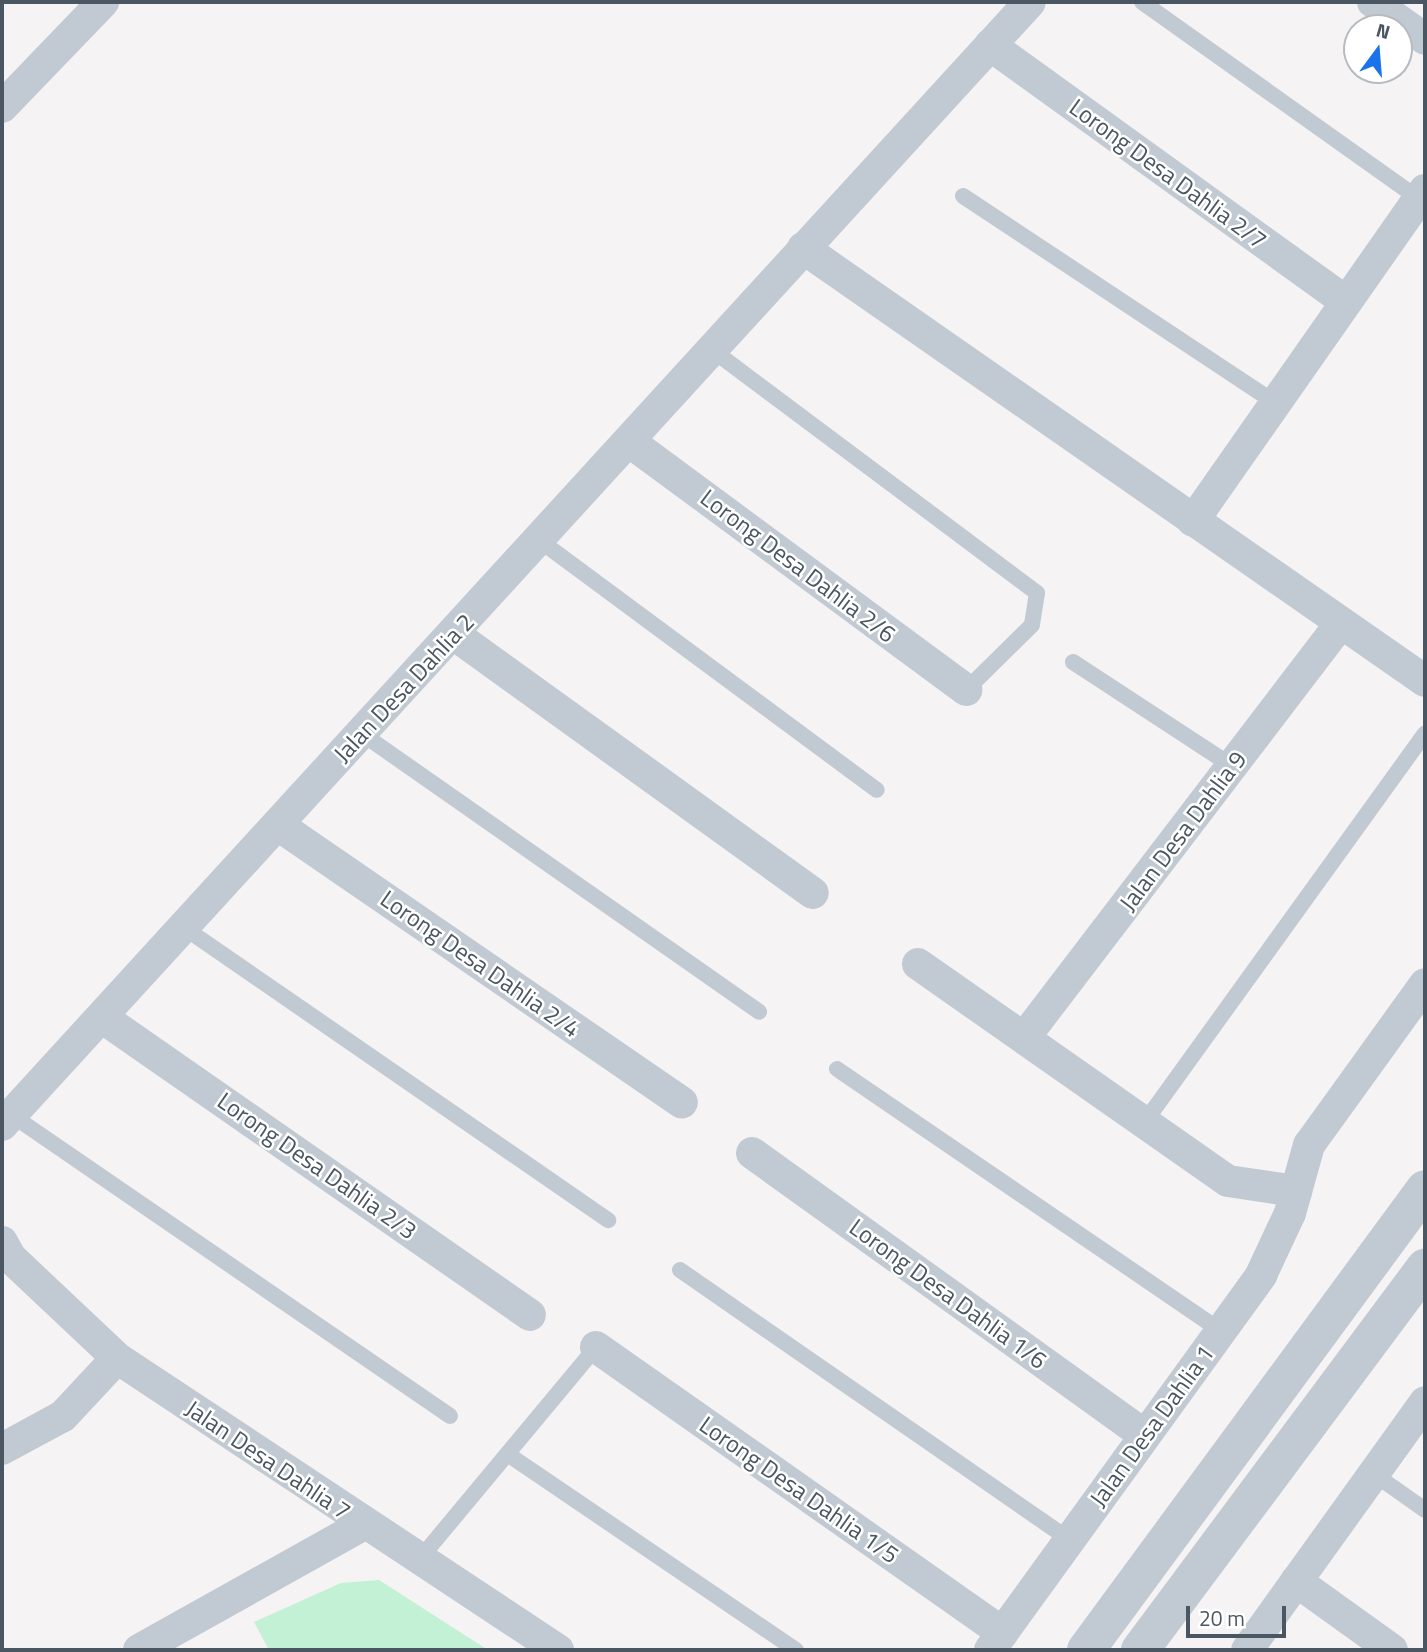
<!DOCTYPE html>
<style>
body{margin:0}
#map{position:relative;width:1427px;height:1652px;overflow:hidden;background:#f5f3f3;font-family:"Titillium Web",sans-serif}
div>[style]{position:absolute}
[style*='--x']{left:calc(var(--x)*1px);top:calc(var(--y)*1px);width:calc(var(--w)*1px);rotate:calc(var(--a)*1deg)}
.green>*{inset:0;background:#c3f1d5}
.service>*{height:16px;margin:-8px;padding:0 8px;transform-origin:8px;border-radius:8px;background:#c1cad2}
.minor>*{height:32px;margin:-16px;padding:0 16px;transform-origin:16px;border-radius:16px;background:#c1cad2}
.tertiary>*{height:38px;margin:-19px;padding:0 19px;transform-origin:19px;border-radius:19px;background:#c1cad2}
span{translate:-50% -50%;white-space:nowrap;text-align:center;line-height:1.15;-webkit-text-stroke:5px #fff;paint-order:stroke}
.street-label{font-size:24px;color:#4a5661}
.frame{position:absolute;inset:0;border:4px solid #4a5661;pointer-events:none}
.north{position:absolute;left:1343px;top:14px;width:70px;height:70px;box-sizing:border-box;background:#fff;border:2px solid #b7bbc0;border-radius:50%;rotate:16deg;font-size:19px;font-weight:700;line-height:28px;text-align:center;color:#4a5661}
.north::after{content:'';display:block;margin:auto;width:24px;height:32px;background:#1a73e8;clip-path:polygon(50% 0,100% 100%,50% 72%,0 100%)}
.scale{position:absolute;left:1186px;top:1606px;width:100px;height:32px;box-sizing:border-box;border:4px solid #4a5661;border-top:0;padding-left:9px;font-size:21px;line-height:24px;white-space:nowrap;color:#4a5661;-webkit-text-stroke:5px #fff;paint-order:stroke}
</style>
<div id="map">
<div class="green">
<div style="clip-path:polygon(379px 1580px,488px 1650px,269px 1650px,254px 1622px,341px 1583px)"></div>
</div>
<div class="service">
<div style="--x:1142;--y:2;--w:340;--a:35.4"></div>
<div style="--x:963;--y:196;--w:375;--a:33.5"></div>
<div style="--x:711;--y:349;--w:407;--a:36.8"></div>
<div style="--x:1037;--y:593;--w:32;--a:99"></div>
<div style="--x:1032;--y:625;--w:93;--a:135.4"></div>
<div style="--x:539;--y:540;--w:420;--a:36.5"></div>
<div style="--x:1073;--y:662;--w:190;--a:33.2"></div>
<div style="--x:361;--y:733;--w:486;--a:35"></div>
<div style="--x:186;--y:929;--w:513;--a:34.59"></div>
<div style="--x:837;--y:1069;--w:465;--a:34.3"></div>
<div style="--x:13;--y:1116;--w:530;--a:34.47"></div>
<div style="--x:1144;--y:1123;--w:480;--a:-54.2"></div>
<div style="--x:680;--y:1270;--w:474;--a:34.7"></div>
<div style="--x:509;--y:1455;--w:347;--a:34.2"></div>
<div style="--x:1374;--y:1474;--w:62;--a:35.2"></div>
<div style="--x:418;--y:1561;--w:278;--a:-50.2"></div>
</div>
<div class="minor">
<div style="--x:1373;--y:2;--w:64;--a:35.4"></div>
<div style="--x:990;--y:45;--w:439;--a:35.8"></div>
<div style="--x:2;--y:107;--w:146;--a:-46.1"></div>
<div style="--x:803;--y:248;--w:758;--a:34.84"></div>
<div style="--x:630;--y:442;--w:418;--a:36.4"></div>
<div style="--x:1193;--y:521;--w:404;--a:-55"></div>
<div style="--x:455;--y:635;--w:441;--a:35.8"></div>
<div style="--x:278;--y:825;--w:490;--a:34.5"></div>
<div style="--x:918;--y:964;--w:378;--a:35"></div>
<div style="--x:1228;--y:1181;--w:69;--a:8.4"></div>
<div style="--x:103;--y:1018;--w:520;--a:34.82"></div>
<div style="--x:1024;--y:1038;--w:522;--a:-52.63"></div>
<div style="--x:2;--y:1125;--w:1522;--a:-47.53"></div>
<div style="--x:752;--y:1153;--w:484;--a:35.7"></div>
<div style="--x:2;--y:1242;--w:18;--a:61"></div>
<div style="--x:11;--y:1258;--w:146;--a:43.3"></div>
<div style="--x:117;--y:1358;--w:529;--a:33.51"></div>
<div style="--x:596;--y:1347;--w:497;--a:35.1"></div>
<div style="--x:2;--y:1449;--w:69;--a:-28.4"></div>
<div style="--x:63;--y:1416;--w:79;--a:-47"></div>
<div style="--x:1296;--y:1581;--w:118;--a:35.7"></div>
<div style="--x:139;--y:1650;--w:257;--a:-29.2"></div>
<div style="--x:990;--y:1650;--w:463;--a:-54.1"></div>
<div style="--x:1261;--y:1275;--w:68;--a:-64.9"></div>
<div style="--x:1290;--y:1213;--w:71;--a:-74.4"></div>
<div style="--x:1309;--y:1145;--w:198;--a:-54.2"></div>
<div style="--x:1247;--y:1650;--w:305;--a:-54.3"></div>
</div>
<div class="tertiary">
<div style="--x:1086;--y:1650;--w:572;--a:-53.67"></div>
<div style="--x:1140;--y:1650;--w:477;--a:-53.3"></div>
</div>
<div class="street-label">
<span style="left:1168px;top:174px;rotate:36deg">Lorong Desa Dahlia 2/7</span>
<span style="left:798px;top:566px;rotate:37deg">Lorong Desa Dahlia 2/6</span>
<span style="left:404px;top:688px;rotate:-47deg">Jalan Desa Dahlia 2</span>
<span style="left:1183px;top:831px;rotate:-53deg">Jalan Desa Dahlia 9</span>
<span style="left:480px;top:964px;rotate:35deg">Lorong Desa Dahlia 2/4</span>
<span style="left:317px;top:1166px;rotate:35deg">Lorong Desa Dahlia 2/3</span>
<span style="left:948px;top:1294px;rotate:36deg">Lorong Desa Dahlia 1/6</span>
<span style="left:1152px;top:1426px;rotate:-54deg">Jalan Desa Dahlia 1</span>
<span style="left:268px;top:1460px;rotate:34deg">Jalan Desa Dahlia 7</span>
<span style="left:799px;top:1490px;rotate:35deg">Lorong Desa Dahlia 1/5</span>
</div>
<div class="frame"></div>
<div class="north">N</div>
<div class="scale">20 m</div>
</div>
